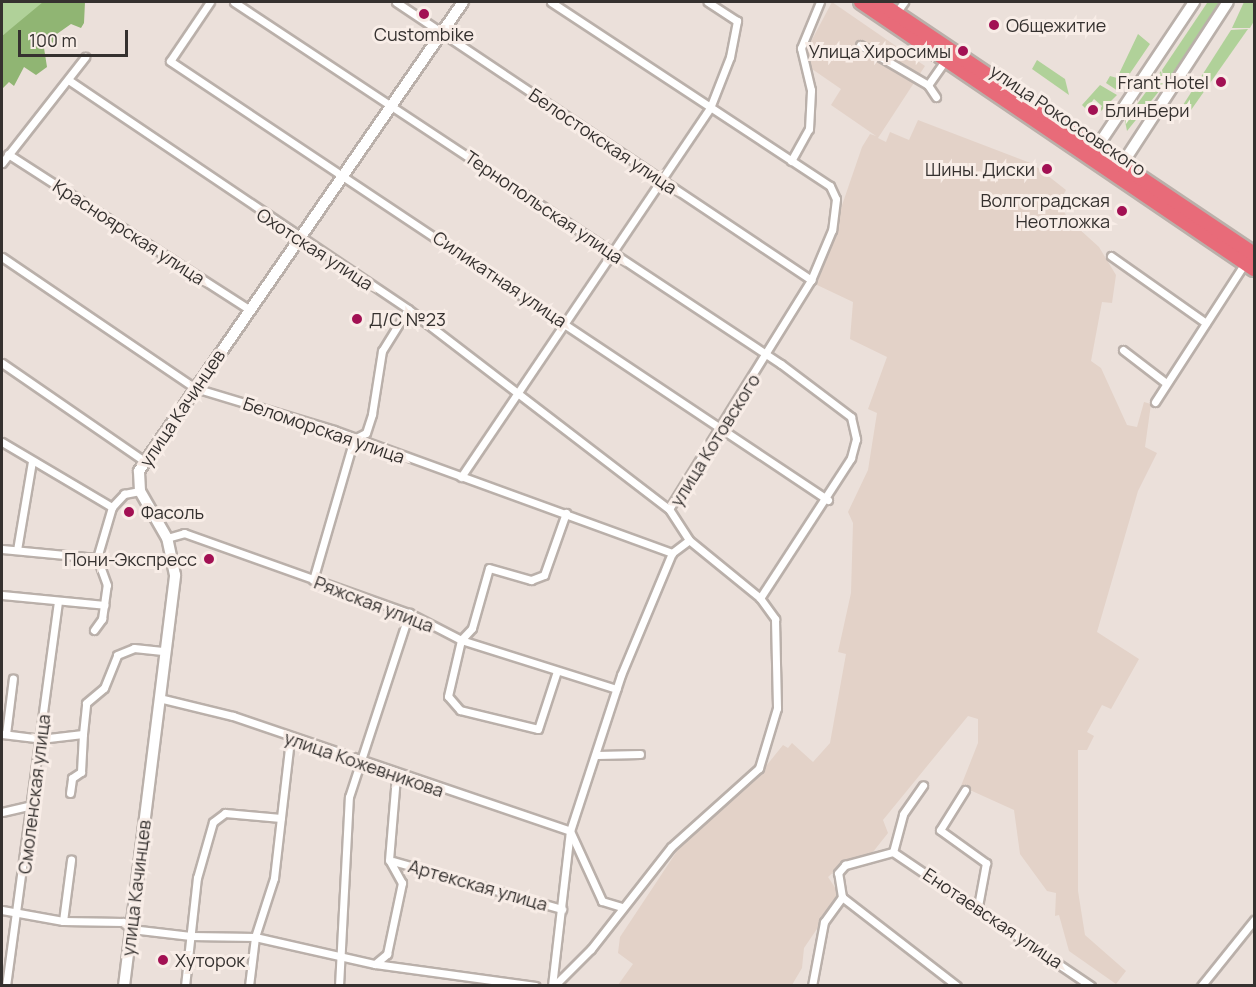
<!DOCTYPE html>
<meta charset="utf-8">
<style>
body{margin:0}
#map{position:relative;width:1256px;height:987px;overflow:hidden;background:#ebe0da;font-family:Manrope,sans-serif}
div>[style]{position:absolute}
[style*='--x']{left:calc(var(--x)*1px);top:calc(var(--y)*1px);width:calc(var(--w)*1px);rotate:calc(var(--a)*1deg)}
.built>*{inset:0;background:#e3d2c8}
.green>*{inset:0;background:#b0d199}
.forest>*{inset:0;background:#90b573}
.roads{filter:drop-shadow(2px 0 #bab0aa) drop-shadow(-2px 0 #bab0aa) drop-shadow(0 2px #bab0aa) drop-shadow(0 -2px #bab0aa)}
.street>*{height:7px;margin:-3.5px;padding:0 3.5px;transform-origin:3.5px;border-radius:3.5px;background:#fff}
.secondary>*{height:10px;margin:-5px;padding:0 5px;transform-origin:5px;border-radius:5px;background:#fff}
.highway>*{height:14px;margin:-7px;padding:0 7px;transform-origin:7px;border-radius:7px;background:#e86b79}
.dots>*{width:16px;height:16px;translate:-50% -50%;box-sizing:border-box;border:3px solid #f8ede7;border-radius:50%}
span{translate:-50% -50%;white-space:nowrap;text-align:center;line-height:1.15;-webkit-text-stroke:6px #f8ede7;paint-order:stroke}
.poi-label{font-size:18px;color:#35312f}
.left{translate:0 -50%;text-align:left}
.right{translate:-100% -50%;text-align:right}
.street-label{font-size:18px;color:#35312f}
.frame{position:absolute;inset:0;border:3px solid #35312f;pointer-events:none}
.scale{position:absolute;left:18px;top:30px;width:110px;height:27px;box-sizing:border-box;border:3px solid #35312f;border-top:0;padding-left:8px;font-size:18px;line-height:21px;white-space:nowrap;color:#35312f;-webkit-text-stroke:4px #f8ede7;paint-order:stroke}
</style>
<div id="map">
<div class="built">
<div style="clip-path:polygon(832px 2px,925px 66px,878px 138px,886px 142px,890px 132px,909px 140px,918px 120px,1033px 164px,1066px 190px,1060px 201px,1067px 218px,1099px 247px,1116px 275px,1112px 303px,1102px 302px,1091px 361px,1101px 368px,1127px 425px,1137px 427px,1144px 402px,1151px 404px,1145px 447px,1157px 453px,1138px 491px,1097px 632px,1139px 659px,1111px 709px,1102px 705px,1087px 732px,1094px 736px,1087px 750px,1078px 750px,1078px 891px,1085px 935px,1126px 971px,1116px 984px,1069px 951px,1059px 915px,1055px 916px,1056px 893px,1047px 891px,1020px 854px,1014px 810px,961px 786px,978px 743px,978px 719px,968px 716px,883px 820px,888px 833px,869px 857px,847px 860px,828px 877px,840px 895px,804px 948px,802px 968px,792px 985px,618px 985px,633px 964px,618px 953px,620px 937px,685px 839px,758px 776px,783px 745px,788px 748px,792px 743px,813px 762px,830px 743px,846px 654px,838px 652px,851px 593px,853px 523px,848px 512px,868px 470px,877px 413px,868px 409px,887px 357px,850px 339px,853px 302px,815px 284px,862px 147px,870px 134px,876px 136px,831px 105px,841px 89px,812px 69px,807px 49px)"></div>
</div>
<div class="green">
<div style="clip-path:polygon(2px 2px,43px 2px,43px 5px,2px 36px)"></div>
<div style="clip-path:polygon(1244px 2px,1254px 2px,1254px 21px,1250px 28px,1232px 28px)"></div>
<div style="clip-path:polygon(1207px 3px,1221px 3px,1165px 84px,1162px 70px)"></div>
<div style="clip-path:polygon(1248px 29px,1184px 120px,1176px 116px,1231px 30px)"></div>
<div style="clip-path:polygon(1138px 34px,1150px 44px,1118px 91px,1106px 83px,1110px 76px,1117px 78px)"></div>
<div style="clip-path:polygon(1037px 60px,1065px 79px,1069px 95px,1032px 69px)"></div>
<div style="clip-path:polygon(1161px 71px,1164px 85px,1127px 131px,1125px 121px)"></div>
<div style="clip-path:polygon(1100px 85px,1117px 95px,1097px 115px,1102px 106px,1094px 99px,1086px 109px,1082px 105px)"></div>
</div>
<div class="forest">
<div style="clip-path:polygon(43px 2px,85px 2px,84px 23px,81px 28px,71px 24px,54px 36px,53px 43px,42px 32px,36px 38px,44px 48px,47px 67px,36px 75px,24px 67px,14px 86px,9px 82px,2px 89px,2px 36px)"></div>
</div>
<div class="roads">
<div class="street">
<div style="--x:210;--y:2;--w:71;--a:124.1"></div>
<div style="--x:170;--y:61;--w:791;--a:33.71"></div>
<div style="--x:234;--y:2;--w:656;--a:33.5"></div>
<div style="--x:781;--y:364;--w:88;--a:37.1"></div>
<div style="--x:851;--y:417;--w:23;--a:77"></div>
<div style="--x:856;--y:439;--w:20;--a:105"></div>
<div style="--x:851;--y:458;--w:167;--a:123"></div>
<div style="--x:396;--y:2;--w:500;--a:33.8"></div>
<div style="--x:551;--y:2;--w:334;--a:33.4"></div>
<div style="--x:830;--y:186;--w:14;--a:65"></div>
<div style="--x:836;--y:199;--w:31;--a:97"></div>
<div style="--x:832;--y:230;--w:54;--a:112.8"></div>
<div style="--x:811;--y:280;--w:269;--a:121.8"></div>
<div style="--x:896;--y:13;--w:14;--a:-54"></div>
<div style="--x:860;--y:45;--w:79;--a:30.5"></div>
<div style="--x:70;--y:81;--w:408;--a:34"></div>
<div style="--x:408;--y:309;--w:329;--a:37.5"></div>
<div style="--x:669;--y:509;--w:37;--a:57"></div>
<div style="--x:689;--y:540;--w:92;--a:39.2"></div>
<div style="--x:760;--y:598;--w:26;--a:54"></div>
<div style="--x:775;--y:619;--w:89;--a:88.7"></div>
<div style="--x:777;--y:708;--w:63;--a:106.7"></div>
<div style="--x:759;--y:768;--w:118;--a:138.1"></div>
<div style="--x:671;--y:847;--w:130;--a:128.1"></div>
<div style="--x:591;--y:949;--w:52;--a:135"></div>
<div style="--x:936;--y:97;--w:14;--a:-124"></div>
<div style="--x:928;--y:85;--w:32;--a:-55"></div>
<div style="--x:8;--y:154;--w:288;--a:32.8"></div>
<div style="--x:791;--y:161;--w:37;--a:-61"></div>
<div style="--x:809;--y:129;--w:39;--a:-87"></div>
<div style="--x:811;--y:90;--w:43;--a:-103.4"></div>
<div style="--x:801;--y:48;--w:50;--a:-67.6"></div>
<div style="--x:2;--y:163;--w:135;--a:-51.9"></div>
<div style="--x:1111;--y:256;--w:116;--a:35.2"></div>
<div style="--x:2;--y:257;--w:233;--a:34.2"></div>
<div style="--x:195;--y:388;--w:145;--a:16.8"></div>
<div style="--x:334;--y:430;--w:360;--a:20"></div>
<div style="--x:1123;--y:350;--w:54;--a:37.5"></div>
<div style="--x:2;--y:363;--w:173;--a:34.6"></div>
<div style="--x:1155;--y:402;--w:166;--a:-57.1"></div>
<div style="--x:2;--y:442;--w:128;--a:30.6"></div>
<div style="--x:112;--y:507;--w:18;--a:-47"></div>
<div style="--x:124;--y:494;--w:16;--a:-11"></div>
<div style="--x:461;--y:477;--w:445;--a:-56"></div>
<div style="--x:710;--y:108;--w:55;--a:-68.6"></div>
<div style="--x:730;--y:57;--w:37;--a:-79"></div>
<div style="--x:737;--y:21;--w:35;--a:-147"></div>
<div style="--x:167;--y:538;--w:18;--a:-16"></div>
<div style="--x:184;--y:533;--w:239;--a:19.6"></div>
<div style="--x:409;--y:613;--w:59;--a:27.4"></div>
<div style="--x:461;--y:640;--w:163;--a:17.5"></div>
<div style="--x:2;--y:549;--w:95;--a:5.4"></div>
<div style="--x:17;--y:550;--w:90;--a:-80.4"></div>
<div style="--x:313;--y:580;--w:147;--a:-73.8"></div>
<div style="--x:354;--y:439;--w:13;--a:-27"></div>
<div style="--x:366;--y:433;--w:20;--a:-72"></div>
<div style="--x:372;--y:414;--w:64;--a:-81"></div>
<div style="--x:382;--y:351;--w:49;--a:-58.2"></div>
<div style="--x:2;--y:595;--w:103;--a:5.5"></div>
<div style="--x:94;--y:630;--w:14;--a:-54"></div>
<div style="--x:102;--y:619;--w:34;--a:-82"></div>
<div style="--x:107;--y:585;--w:29;--a:-110"></div>
<div style="--x:97;--y:558;--w:53;--a:-73.6"></div>
<div style="--x:557;--y:671;--w:61;--a:108.1"></div>
<div style="--x:538;--y:729;--w:80;--a:-166.3"></div>
<div style="--x:460;--y:710;--w:18;--a:-131"></div>
<div style="--x:448;--y:696;--w:57;--a:-76.9"></div>
<div style="--x:461;--y:640;--w:16;--a:-47"></div>
<div style="--x:472;--y:628;--w:62;--a:-74.2"></div>
<div style="--x:489;--y:568;--w:44;--a:15.9"></div>
<div style="--x:531;--y:580;--w:14;--a:-21"></div>
<div style="--x:544;--y:575;--w:66;--a:-70.5"></div>
<div style="--x:159;--y:698;--w:76;--a:13.7"></div>
<div style="--x:233;--y:716;--w:356;--a:18.8"></div>
<div style="--x:570;--y:831;--w:77;--a:65.4"></div>
<div style="--x:602;--y:901;--w:21;--a:17"></div>
<div style="--x:2;--y:734;--w:38;--a:7"></div>
<div style="--x:40;--y:739;--w:43;--a:-6.6"></div>
<div style="--x:83;--y:734;--w:31;--a:-84"></div>
<div style="--x:86;--y:703;--w:23;--a:-40"></div>
<div style="--x:104;--y:688;--w:35;--a:-68"></div>
<div style="--x:117;--y:655;--w:18;--a:-22"></div>
<div style="--x:134;--y:648;--w:31;--a:6"></div>
<div style="--x:6;--y:734;--w:56;--a:-82.9"></div>
<div style="--x:597;--y:755;--w:43;--a:-1.3"></div>
<div style="--x:965;--y:790;--w:47;--a:122"></div>
<div style="--x:940;--y:830;--w:57;--a:35.7"></div>
<div style="--x:986;--y:863;--w:44;--a:100.5"></div>
<div style="--x:70;--y:793;--w:15;--a:-82"></div>
<div style="--x:72;--y:778;--w:11;--a:-34"></div>
<div style="--x:81;--y:772;--w:38;--a:-87"></div>
<div style="--x:2;--y:812;--w:31;--a:-13"></div>
<div style="--x:893;--y:852;--w:239;--a:34.1"></div>
<div style="--x:893;--y:852;--w:39;--a:-75"></div>
<div style="--x:903;--y:814;--w:35;--a:-55"></div>
<div style="--x:393;--y:861;--w:176;--a:15.9"></div>
<div style="--x:842;--y:897;--w:145;--a:37.7"></div>
<div style="--x:2;--y:910;--w:62;--a:10.2"></div>
<div style="--x:63;--y:921;--w:60;--a:1"></div>
<div style="--x:123;--y:922;--w:11;--a:41"></div>
<div style="--x:131;--y:929;--w:60;--a:6.7"></div>
<div style="--x:191;--y:936;--w:64;--a:0.9"></div>
<div style="--x:255;--y:937;--w:123;--a:12.7"></div>
<div style="--x:375;--y:964;--w:162;--a:7.8"></div>
<div style="--x:63;--y:921;--w:62;--a:-82.5"></div>
<div style="--x:375;--y:964;--w:16;--a:-40"></div>
<div style="--x:387;--y:954;--w:73;--a:-78.1"></div>
<div style="--x:402;--y:883;--w:26;--a:-119"></div>
<div style="--x:389;--y:860;--w:84;--a:-85.2"></div>
<div style="--x:6;--y:986;--w:388;--a:-82.3"></div>
<div style="--x:185;--y:986;--w:109;--a:-83.7"></div>
<div style="--x:197;--y:878;--w:58;--a:-74.1"></div>
<div style="--x:213;--y:822;--w:15;--a:-37"></div>
<div style="--x:225;--y:813;--w:56;--a:5.1"></div>
<div style="--x:249;--y:986;--w:49;--a:-83"></div>
<div style="--x:255;--y:937;--w:62;--a:-72.1"></div>
<div style="--x:274;--y:878;--w:140;--a:-83.4"></div>
<div style="--x:339;--y:986;--w:189;--a:-87"></div>
<div style="--x:349;--y:797;--w:194;--a:-71.9"></div>
<div style="--x:552;--y:986;--w:156;--a:-83.4"></div>
<div style="--x:570;--y:831;--w:164;--a:-71.9"></div>
<div style="--x:621;--y:675;--w:132;--a:-67.3"></div>
<div style="--x:672;--y:553;--w:21;--a:-37"></div>
<div style="--x:812;--y:986;--w:65;--a:-79.4"></div>
<div style="--x:824;--y:922;--w:31;--a:-54"></div>
<div style="--x:842;--y:897;--w:24;--a:-99"></div>
<div style="--x:838;--y:873;--w:11;--a:-49"></div>
<div style="--x:845;--y:865;--w:50;--a:-15.2"></div>
<div style="--x:1201;--y:986;--w:85;--a:-51.2"></div>
</div>
<div class="secondary">
<div style="--x:1093;--y:153;--w:182;--a:-56.2"></div>
<div style="--x:1119;--y:169;--w:199;--a:-56.9"></div>
<div style="--x:124;--y:986;--w:414;--a:-82.9"></div>
<div style="--x:175;--y:575;--w:38;--a:-102"></div>
<div style="--x:167;--y:538;--w:54;--a:-119.9"></div>
<div style="--x:140;--y:491;--w:20;--a:-93"></div>
<div style="--x:139;--y:471;--w:570;--a:-55.36"></div>
</div>
<div class="highway">
<div style="--x:861;--y:2;--w:475;--a:34.2"></div>
<div style="--x:879;--y:2;--w:452;--a:33.9"></div>
</div>
</div>
<div class="dots">
<div style="left:424px;top:14px;background:#a21053"></div>
<div style="left:994px;top:25px;background:#a21053"></div>
<div style="left:963px;top:51px;background:#a21053"></div>
<div style="left:1221px;top:82px;background:#a21053"></div>
<div style="left:1093px;top:110px;background:#a21053"></div>
<div style="left:1047px;top:169px;background:#a21053"></div>
<div style="left:1122px;top:211px;background:#a21053"></div>
<div style="left:357px;top:319px;background:#a21053"></div>
<div style="left:129px;top:512px;background:#a21053"></div>
<div style="left:209px;top:559px;background:#a21053"></div>
<div style="left:163px;top:960px;background:#a21053"></div>
</div>
<div class="poi-label">
<span class="left" style="left:1006px;top:25px">Общежитие</span>
<span style="left:424px;top:34px">Custombike</span>
<span class="right" style="left:951px;top:51px">Улица Хиросимы</span>
<span class="right" style="left:1209px;top:82px">Frant Hotel</span>
<span class="left" style="left:1105px;top:110px">БлинБери</span>
<span class="right" style="left:1035px;top:169px">Шины. Диски</span>
<span class="right" style="left:1110px;top:211px">Волгоградская<br>Неотложка</span>
<span class="left" style="left:369px;top:319px">Д/С №23</span>
<span class="left" style="left:141px;top:512px">Фасоль</span>
<span class="right" style="left:197px;top:559px">Пони-Экспресс</span>
<span class="left" style="left:175px;top:960px">Хуторок</span>
</div>
<div class="street-label">
<span style="left:1068px;top:120px;rotate:34deg">улица Рокоссовского</span>
<span style="left:603px;top:141px;rotate:34deg">Белостокская улица</span>
<span style="left:544px;top:207px;rotate:34deg">Тернопольская улица</span>
<span style="left:129px;top:232px;rotate:33deg">Красноярская улица</span>
<span style="left:315px;top:249px;rotate:33deg">Охотская улица</span>
<span style="left:500px;top:279px;rotate:34deg">Силикатная улица</span>
<span style="left:182px;top:408px;rotate:-56deg">улица Качинцев</span>
<span style="left:324px;top:430px;rotate:19deg">Беломорская улица</span>
<span style="left:715px;top:440px;rotate:-58deg">улица Котовского</span>
<span style="left:374px;top:604px;rotate:21deg">Ряжская улица</span>
<span style="left:364px;top:764px;rotate:19deg">улица Кожевникова</span>
<span style="left:34px;top:794px;rotate:-83deg">Смоленская улица</span>
<span style="left:478px;top:885px;rotate:16deg">Артекская улица</span>
<span style="left:136px;top:888px;rotate:-83deg">улица Качинцев</span>
<span style="left:993px;top:918px;rotate:34deg">Енотаевская улица</span>
</div>
<div class="frame"></div>
<div class="scale">100 m</div>
</div>
